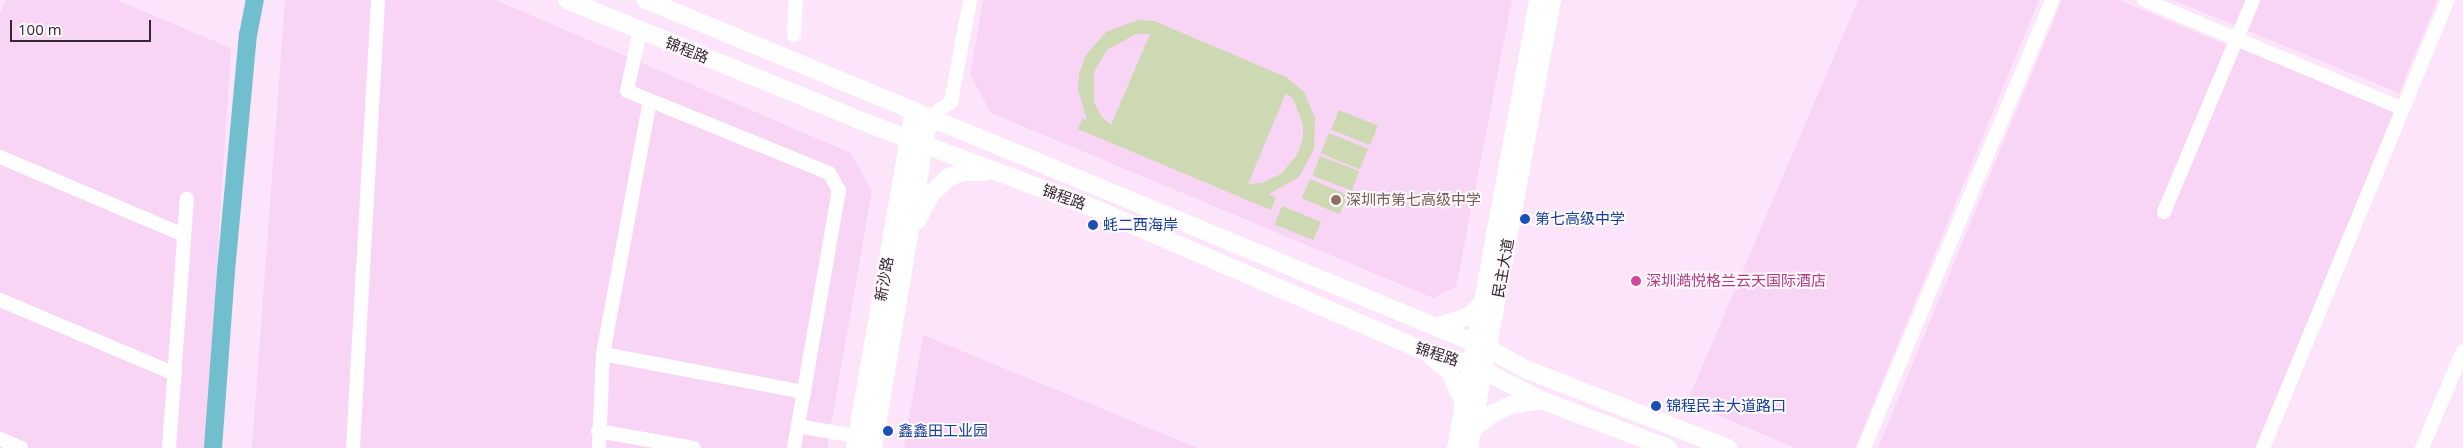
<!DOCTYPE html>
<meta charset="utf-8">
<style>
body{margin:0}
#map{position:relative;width:2463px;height:448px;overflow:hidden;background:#fce5fa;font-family:"Open Sans","Noto Sans SC",sans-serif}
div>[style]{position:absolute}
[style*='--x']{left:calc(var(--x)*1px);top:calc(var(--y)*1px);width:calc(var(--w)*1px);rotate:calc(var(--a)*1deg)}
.built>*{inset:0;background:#f9d5f5}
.green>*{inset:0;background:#cdd9b3;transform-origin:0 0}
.river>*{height:18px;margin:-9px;padding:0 9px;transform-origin:9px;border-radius:9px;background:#71becf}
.minor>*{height:14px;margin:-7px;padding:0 7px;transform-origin:7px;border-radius:7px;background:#fff}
.major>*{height:18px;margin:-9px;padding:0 9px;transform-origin:9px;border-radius:9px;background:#fff}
.dots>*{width:14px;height:14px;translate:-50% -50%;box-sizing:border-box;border:2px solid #fef8fd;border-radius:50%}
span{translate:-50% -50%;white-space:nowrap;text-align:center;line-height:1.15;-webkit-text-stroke:4px #fef8fd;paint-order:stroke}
.street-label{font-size:15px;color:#332832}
.education-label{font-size:15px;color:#785e54}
.left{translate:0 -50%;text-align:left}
.transit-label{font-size:15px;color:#164399}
.hotel-label{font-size:15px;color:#b23c85}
.scale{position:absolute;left:10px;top:20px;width:141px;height:22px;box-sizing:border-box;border:2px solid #332832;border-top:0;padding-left:6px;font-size:15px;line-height:18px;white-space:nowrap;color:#332832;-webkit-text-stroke:4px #fef8fd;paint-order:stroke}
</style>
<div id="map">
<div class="built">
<div style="clip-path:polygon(6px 0,117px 0,231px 48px,205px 448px,0 448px,0 14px)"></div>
<div style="clip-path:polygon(285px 0,495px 0,851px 153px,872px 191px,827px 448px,252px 448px)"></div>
<div style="clip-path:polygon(983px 0,1512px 0,1456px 287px,1433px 298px,991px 113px,970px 75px)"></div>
<div style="clip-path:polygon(1858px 0,2039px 0,1855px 448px,1795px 448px,1687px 402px)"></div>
<div style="clip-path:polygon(2062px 0,2119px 0,2227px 45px,2160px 205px,2204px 223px,2170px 208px,2238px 44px,2398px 110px,2256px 448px,1878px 448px)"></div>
<div style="clip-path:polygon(2173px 0,2437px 0,2399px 93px)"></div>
<div style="clip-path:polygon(923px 335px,1198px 448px,904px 448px)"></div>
</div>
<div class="green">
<div style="clip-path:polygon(evenodd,1138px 20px,1154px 21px,1286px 77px,1304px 92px,1315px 118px,1314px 149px,1299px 177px,1269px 194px,1276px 198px,1271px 210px,1078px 129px,1082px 119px,1087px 120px,1078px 90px,1079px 74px,1086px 55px,1106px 32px,1138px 20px,1136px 34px,1150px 34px,1111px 125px,1101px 116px,1094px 102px,1094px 72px,1107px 50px,1136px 34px,1138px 20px,1286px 93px,1293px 99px,1303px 124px,1303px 138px,1297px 155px,1281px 174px,1262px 183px,1248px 184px,1286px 93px)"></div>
<div style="left:1339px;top:110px;width:42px;height:21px;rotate:22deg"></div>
<div style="left:1329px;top:133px;width:42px;height:22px;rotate:22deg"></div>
<div style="left:1320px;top:156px;width:42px;height:21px;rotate:21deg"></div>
<div style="left:1310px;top:179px;width:41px;height:21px;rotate:23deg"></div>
<div style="left:1282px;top:206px;width:42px;height:20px;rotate:22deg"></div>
</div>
<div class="river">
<div style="--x:213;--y:448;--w:177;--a:-85.8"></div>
<div style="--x:226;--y:271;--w:237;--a:-84.7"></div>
<div style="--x:248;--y:35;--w:36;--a:-79"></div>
</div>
<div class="minor">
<div style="--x:2144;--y:0;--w:281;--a:22.8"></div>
<div style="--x:640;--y:30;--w:62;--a:102"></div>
<div style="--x:627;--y:91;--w:218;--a:22.1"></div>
<div style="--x:829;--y:173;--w:20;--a:60"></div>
<div style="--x:839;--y:190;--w:262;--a:99.9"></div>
<div style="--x:794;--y:35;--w:35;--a:-87"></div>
<div style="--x:929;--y:117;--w:27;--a:-34"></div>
<div style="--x:951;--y:102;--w:104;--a:-79.4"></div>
<div style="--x:0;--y:157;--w:200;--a:23"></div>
<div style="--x:2164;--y:212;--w:230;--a:-67.2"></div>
<div style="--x:0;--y:300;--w:190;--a:22.9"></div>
<div style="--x:603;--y:354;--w:205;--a:10.7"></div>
<div style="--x:798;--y:426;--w:69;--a:10"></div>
<div style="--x:598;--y:431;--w:97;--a:10"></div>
<div style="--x:0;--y:439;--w:23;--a:23"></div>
<div style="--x:169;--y:448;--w:250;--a:-85.9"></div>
<div style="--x:353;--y:448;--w:449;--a:-86.8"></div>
<div style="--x:599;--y:448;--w:94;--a:-87.6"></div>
<div style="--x:603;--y:354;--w:257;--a:-79.5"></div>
<div style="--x:1864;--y:448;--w:486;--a:-67.2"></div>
<div style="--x:2263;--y:448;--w:485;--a:-67.6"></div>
<div style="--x:2422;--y:448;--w:105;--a:-67.1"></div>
</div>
<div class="major">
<div style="--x:567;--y:0;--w:326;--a:22.3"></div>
<div style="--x:869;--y:124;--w:242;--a:20.5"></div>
<div style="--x:1096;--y:209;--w:357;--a:23.4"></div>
<div style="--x:1424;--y:351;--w:49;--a:15.5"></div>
<div style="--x:1471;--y:364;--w:79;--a:27.2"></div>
<div style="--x:1541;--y:400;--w:136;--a:20.7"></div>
<div style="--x:646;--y:0;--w:910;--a:22.48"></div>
<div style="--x:1487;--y:348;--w:43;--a:28.9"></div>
<div style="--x:1525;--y:369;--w:218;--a:21.3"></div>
<div style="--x:917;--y:221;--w:30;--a:-63"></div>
<div style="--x:931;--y:194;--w:25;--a:-43"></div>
<div style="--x:949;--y:177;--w:16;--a:-18"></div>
<div style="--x:964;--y:172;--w:21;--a:0"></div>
<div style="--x:1437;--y:327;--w:36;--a:-19"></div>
<div style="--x:1471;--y:315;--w:16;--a:-47"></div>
<div style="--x:1431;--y:356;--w:25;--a:40"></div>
<div style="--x:1450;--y:372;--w:35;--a:66"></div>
<div style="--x:1473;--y:429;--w:26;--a:-39"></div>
<div style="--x:1493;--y:413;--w:20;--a:-24"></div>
<div style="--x:1511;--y:405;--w:30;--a:-9"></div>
<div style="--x:855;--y:448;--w:342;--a:-80.1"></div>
<div style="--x:873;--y:448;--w:336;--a:-80.4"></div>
<div style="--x:1456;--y:448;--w:455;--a:-79.6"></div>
<div style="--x:1469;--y:448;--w:456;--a:-79.5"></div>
</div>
<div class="dots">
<div style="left:1336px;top:200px;background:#8d6e63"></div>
<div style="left:1525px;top:219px;background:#1a4fb4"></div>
<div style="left:1093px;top:225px;background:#1a4fb4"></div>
<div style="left:1636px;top:281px;background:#d1479c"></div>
<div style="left:1656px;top:406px;background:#1a4fb4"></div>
<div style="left:888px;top:431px;background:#1a4fb4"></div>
</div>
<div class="street-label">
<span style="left:687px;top:50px;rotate:22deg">锦程路</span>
<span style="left:1064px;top:197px;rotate:20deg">锦程路</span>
<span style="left:1503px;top:268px;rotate:-80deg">民主大道</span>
<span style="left:884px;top:279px;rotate:-80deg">新沙路</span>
<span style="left:1437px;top:354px;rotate:18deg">锦程路</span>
</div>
<div class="education-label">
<span class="left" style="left:1346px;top:200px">深圳市第七高级中学</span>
</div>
<div class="transit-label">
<span class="left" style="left:1535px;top:219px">第七高级中学</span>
<span class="left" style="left:1103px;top:225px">蚝二西海岸</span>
<span class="left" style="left:1666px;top:406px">锦程民主大道路口</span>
<span class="left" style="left:898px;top:431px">鑫鑫田工业园</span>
</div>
<div class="hotel-label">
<span class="left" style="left:1646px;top:281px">深圳澔悦格兰云天国际酒店</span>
</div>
<div class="scale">100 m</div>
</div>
